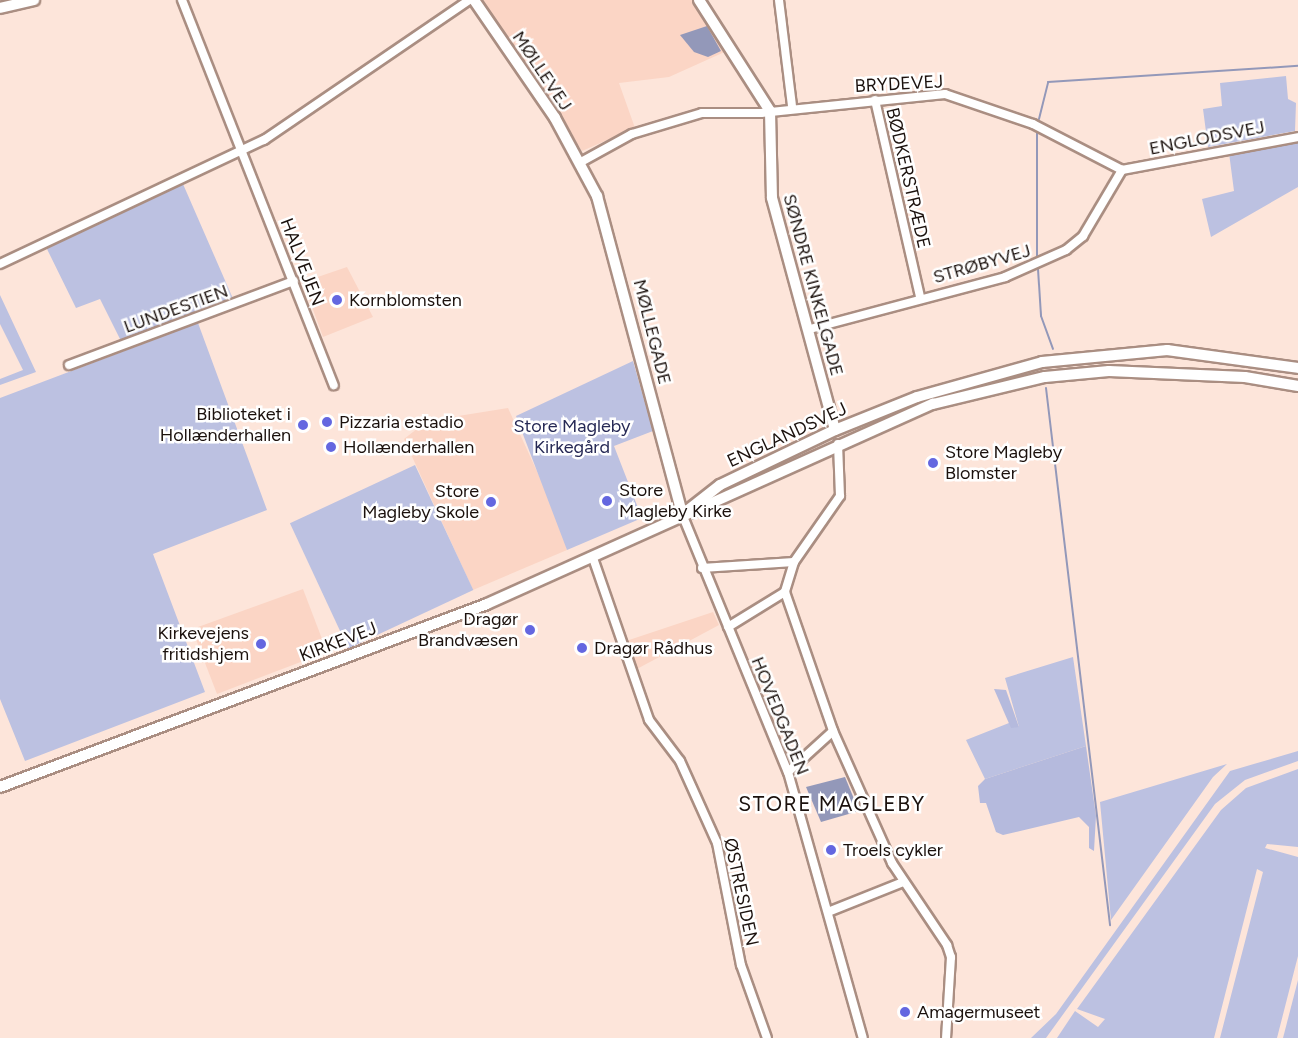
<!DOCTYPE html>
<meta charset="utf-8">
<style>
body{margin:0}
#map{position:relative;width:1298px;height:1038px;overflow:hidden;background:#fde5da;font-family:Figtree,sans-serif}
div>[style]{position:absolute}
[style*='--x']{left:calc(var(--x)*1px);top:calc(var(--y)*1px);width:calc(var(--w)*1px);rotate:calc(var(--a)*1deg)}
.built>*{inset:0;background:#fbd5c5}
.green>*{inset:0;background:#bcc1e1;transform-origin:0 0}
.forest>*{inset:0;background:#b5badd}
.water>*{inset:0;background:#9398b9}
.stream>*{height:2px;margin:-1px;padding:0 1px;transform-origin:1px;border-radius:1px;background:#9398b9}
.roads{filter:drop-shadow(2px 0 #aa8e82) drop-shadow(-2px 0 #aa8e82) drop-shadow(0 2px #aa8e82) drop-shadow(0 -2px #aa8e82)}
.street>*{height:8px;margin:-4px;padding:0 4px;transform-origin:4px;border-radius:4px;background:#fff}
.secondary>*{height:10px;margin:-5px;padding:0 5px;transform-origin:5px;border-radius:5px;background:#fff}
.dots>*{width:16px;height:16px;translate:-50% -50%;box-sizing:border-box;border:3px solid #fff;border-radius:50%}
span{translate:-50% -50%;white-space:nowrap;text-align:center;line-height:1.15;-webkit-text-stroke:5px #fff;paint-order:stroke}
.street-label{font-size:18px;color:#1b110d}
.poi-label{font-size:18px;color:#1b110d}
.left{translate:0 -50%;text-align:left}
.right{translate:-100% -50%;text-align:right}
.park-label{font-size:18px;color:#262955}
.quarter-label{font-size:21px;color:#1b110d;letter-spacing:1.5px}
</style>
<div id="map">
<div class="built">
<div style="clip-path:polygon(482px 0,697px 0,729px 50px,669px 77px,619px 83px,635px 128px,582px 151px)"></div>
<div style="clip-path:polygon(347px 267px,373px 317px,323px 337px,303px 282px)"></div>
<div style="clip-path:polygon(508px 408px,557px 515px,567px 550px,473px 590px,404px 439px,427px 421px)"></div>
<div style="clip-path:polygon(303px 589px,327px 652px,217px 694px,195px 637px,198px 627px)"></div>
<div style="clip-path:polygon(713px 612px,719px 625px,635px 670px,626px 641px)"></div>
</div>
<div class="green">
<div style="clip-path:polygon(1286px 76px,1288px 99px,1296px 103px,1295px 131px,1208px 147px,1203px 109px,1222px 106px,1220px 83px)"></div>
<div style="clip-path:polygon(1298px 142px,1298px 187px,1211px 237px,1202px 199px,1234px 191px,1229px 153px)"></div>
<div style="clip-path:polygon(183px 184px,234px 301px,121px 341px,100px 299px,76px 308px,46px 247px)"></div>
<div style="clip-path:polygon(0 295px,36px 372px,0 385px,0 379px,23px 370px,0 324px)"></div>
<div style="clip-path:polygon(198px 323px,267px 510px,153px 554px,205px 692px,25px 761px,0 699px,0 398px)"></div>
<div style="clip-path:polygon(633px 361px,653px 431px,614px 446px,642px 518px,567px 550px,516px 416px)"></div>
<div style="left:415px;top:465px;width:138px;height:138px;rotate:65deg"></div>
<div style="clip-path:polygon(1073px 657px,1086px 746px,985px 779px,966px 740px,1009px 723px,1019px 727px,1005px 678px)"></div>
<div style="clip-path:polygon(1298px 751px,1298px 761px,1245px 780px,1215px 804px,1046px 1038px,1031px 1038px,1056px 1014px,1230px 771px)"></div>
<div style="clip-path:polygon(1227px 764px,1213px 777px,1111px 920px,1100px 802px)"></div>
<div style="clip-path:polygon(1298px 769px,1298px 847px,1267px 844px,1265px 848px,1298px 857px,1298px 956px,1277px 1038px,1220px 1038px,1263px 872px,1257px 869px,1214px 1038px,1057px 1038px,1075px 1011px,1098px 1027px,1105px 1019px,1077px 1009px,1221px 810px,1246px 788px)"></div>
<div style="clip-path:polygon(1298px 980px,1298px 1038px,1283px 1038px)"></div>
</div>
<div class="forest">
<div style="clip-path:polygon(994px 689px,1006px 690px,1019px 727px,1011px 728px)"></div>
<div style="clip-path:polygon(1086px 746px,1096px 816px,1094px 851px,1089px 848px,1089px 827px,1079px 817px,1003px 835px,996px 832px,986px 803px,980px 803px,978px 786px,985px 779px)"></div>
</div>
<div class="water">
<div style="clip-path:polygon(707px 26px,721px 51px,708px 57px,694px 52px,680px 35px)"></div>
<div style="clip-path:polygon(845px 777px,859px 811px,821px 822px,806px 787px)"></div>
</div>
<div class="stream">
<div style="--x:1039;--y:119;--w:38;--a:-76"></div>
<div style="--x:1048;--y:82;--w:251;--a:-3.7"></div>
<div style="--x:1037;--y:130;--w:129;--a:90"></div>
<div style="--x:1038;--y:269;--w:47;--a:86.3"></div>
<div style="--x:1041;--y:316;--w:35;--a:70"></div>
<div style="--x:1046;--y:388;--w:541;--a:83.2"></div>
</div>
<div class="roads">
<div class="street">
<div style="--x:182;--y:0;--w:414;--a:68.5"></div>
<div style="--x:779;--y:0;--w:107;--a:83"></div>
<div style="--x:875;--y:100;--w:202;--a:77.1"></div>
<div style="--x:581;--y:162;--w:58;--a:-28.8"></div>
<div style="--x:632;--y:134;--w:73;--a:-16.7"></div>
<div style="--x:702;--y:113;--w:59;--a:0"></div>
<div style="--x:761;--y:113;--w:185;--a:-5.9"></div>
<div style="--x:945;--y:94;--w:93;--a:18.8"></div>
<div style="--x:1033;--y:124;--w:100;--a:27.3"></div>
<div style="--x:1122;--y:170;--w:179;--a:-10.6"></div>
<div style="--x:0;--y:264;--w:292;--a:-25.2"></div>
<div style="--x:264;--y:140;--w:248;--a:-34.3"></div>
<div style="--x:810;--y:329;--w:202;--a:-14.9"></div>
<div style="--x:1005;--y:277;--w:67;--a:-23.9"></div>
<div style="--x:1066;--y:250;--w:22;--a:-39"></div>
<div style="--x:1083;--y:236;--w:77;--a:-59.4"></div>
<div style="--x:69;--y:365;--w:240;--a:-20.5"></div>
<div style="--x:838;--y:444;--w:52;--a:87.8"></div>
<div style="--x:840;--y:496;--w:80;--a:124.9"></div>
<div style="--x:794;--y:562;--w:31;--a:107"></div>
<div style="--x:785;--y:592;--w:147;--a:70.9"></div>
<div style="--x:833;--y:731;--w:145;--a:65.9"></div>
<div style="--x:892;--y:863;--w:99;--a:56.1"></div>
<div style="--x:947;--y:945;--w:13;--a:72"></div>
<div style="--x:951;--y:957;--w:81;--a:93.5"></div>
<div style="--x:682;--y:514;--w:279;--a:67.7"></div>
<div style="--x:788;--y:772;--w:276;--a:74.3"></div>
<div style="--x:593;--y:558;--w:171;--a:70.9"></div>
<div style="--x:649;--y:720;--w:51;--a:52.9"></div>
<div style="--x:680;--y:761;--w:90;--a:65.7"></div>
<div style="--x:717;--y:843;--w:124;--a:78.9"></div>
<div style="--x:741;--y:965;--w:77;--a:70.4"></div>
<div style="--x:702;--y:568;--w:92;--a:-3.7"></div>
<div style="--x:728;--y:627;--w:67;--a:-31.6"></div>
<div style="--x:788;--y:772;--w:61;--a:-42.3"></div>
<div style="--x:828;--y:912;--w:81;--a:-21.8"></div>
</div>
<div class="secondary">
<div style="--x:474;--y:0;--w:143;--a:55.5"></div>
<div style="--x:555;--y:118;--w:89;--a:61.7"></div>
<div style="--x:597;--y:196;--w:329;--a:75"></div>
<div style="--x:699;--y:0;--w:132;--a:57.4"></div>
<div style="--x:770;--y:111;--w:87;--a:88.7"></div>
<div style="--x:772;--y:198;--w:240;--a:74.8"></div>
<div style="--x:0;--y:8;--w:35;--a:-13"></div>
<div style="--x:683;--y:514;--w:47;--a:-38.1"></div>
<div style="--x:720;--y:485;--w:127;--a:-25.6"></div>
<div style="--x:835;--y:430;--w:88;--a:-21.9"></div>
<div style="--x:917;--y:397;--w:130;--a:-15.6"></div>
<div style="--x:1042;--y:362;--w:126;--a:-5.5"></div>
<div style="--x:1167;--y:350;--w:132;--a:7.8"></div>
<div style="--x:0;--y:787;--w:520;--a:-20.59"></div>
<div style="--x:487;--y:604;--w:489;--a:-24.2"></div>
<div style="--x:933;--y:404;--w:115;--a:-13.6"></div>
<div style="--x:1045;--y:377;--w:64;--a:-5.4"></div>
<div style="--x:1109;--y:371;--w:136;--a:2.5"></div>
<div style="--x:1245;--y:377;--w:54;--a:9.6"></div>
</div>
</div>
<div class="dots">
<div style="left:337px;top:300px;background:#6467e0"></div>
<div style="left:327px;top:422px;background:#6467e0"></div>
<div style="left:303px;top:425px;background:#6467e0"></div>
<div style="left:331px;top:447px;background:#6467e0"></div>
<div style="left:933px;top:463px;background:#6467e0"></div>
<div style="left:607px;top:501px;background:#6467e0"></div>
<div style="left:491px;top:502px;background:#6467e0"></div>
<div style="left:530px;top:630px;background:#6467e0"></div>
<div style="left:261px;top:644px;background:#6467e0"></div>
<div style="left:582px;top:648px;background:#6467e0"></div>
<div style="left:831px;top:850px;background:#6467e0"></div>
<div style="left:905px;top:1012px;background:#6467e0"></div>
</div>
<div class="street-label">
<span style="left:542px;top:71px;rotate:56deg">MØLLEVEJ</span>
<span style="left:899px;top:84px;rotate:-3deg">BRYDEVEJ</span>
<span style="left:1207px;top:138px;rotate:-11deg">ENGLODSVEJ</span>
<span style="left:908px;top:178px;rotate:77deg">BØDKERSTRÆDE</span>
<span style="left:302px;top:262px;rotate:69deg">HALVEJEN</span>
<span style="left:982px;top:264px;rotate:-16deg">STRØBYVEJ</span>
<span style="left:813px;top:285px;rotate:75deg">SØNDRE KINKELGADE</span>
<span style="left:176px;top:309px;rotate:-20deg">LUNDESTIEN</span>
<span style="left:652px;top:332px;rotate:76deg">MØLLEGADE</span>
<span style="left:787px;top:435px;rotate:-25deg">ENGLANDSVEJ</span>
<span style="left:338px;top:642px;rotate:-21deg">KIRKEVEJ</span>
<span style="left:780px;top:716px;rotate:68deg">HOVEDGADEN</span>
<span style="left:741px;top:892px;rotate:78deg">ØSTRESIDEN</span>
</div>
<div class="poi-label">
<span class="left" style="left:349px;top:300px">Kornblomsten</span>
<span class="right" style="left:291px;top:425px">Biblioteket i<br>Hollænderhallen</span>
<span class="left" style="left:339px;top:422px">Pizzaria estadio</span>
<span class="left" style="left:343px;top:447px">Hollænderhallen</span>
<span class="left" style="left:945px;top:463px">Store Magleby<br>Blomster</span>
<span class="left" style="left:619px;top:501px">Store<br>Magleby Kirke</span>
<span class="right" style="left:479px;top:502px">Store<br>Magleby Skole</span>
<span class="right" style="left:518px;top:630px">Dragør<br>Brandvæsen</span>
<span class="right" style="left:249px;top:644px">Kirkevejens<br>fritidshjem</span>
<span class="left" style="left:594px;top:648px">Dragør Rådhus</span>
<span class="left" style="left:843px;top:850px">Troels cykler</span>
<span class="left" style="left:917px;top:1012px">Amagermuseet</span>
</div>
<div class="park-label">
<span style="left:572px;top:437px">Store Magleby<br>Kirkegård</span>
</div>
<div class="quarter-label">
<span style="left:832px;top:804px">STORE MAGLEBY</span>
</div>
</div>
